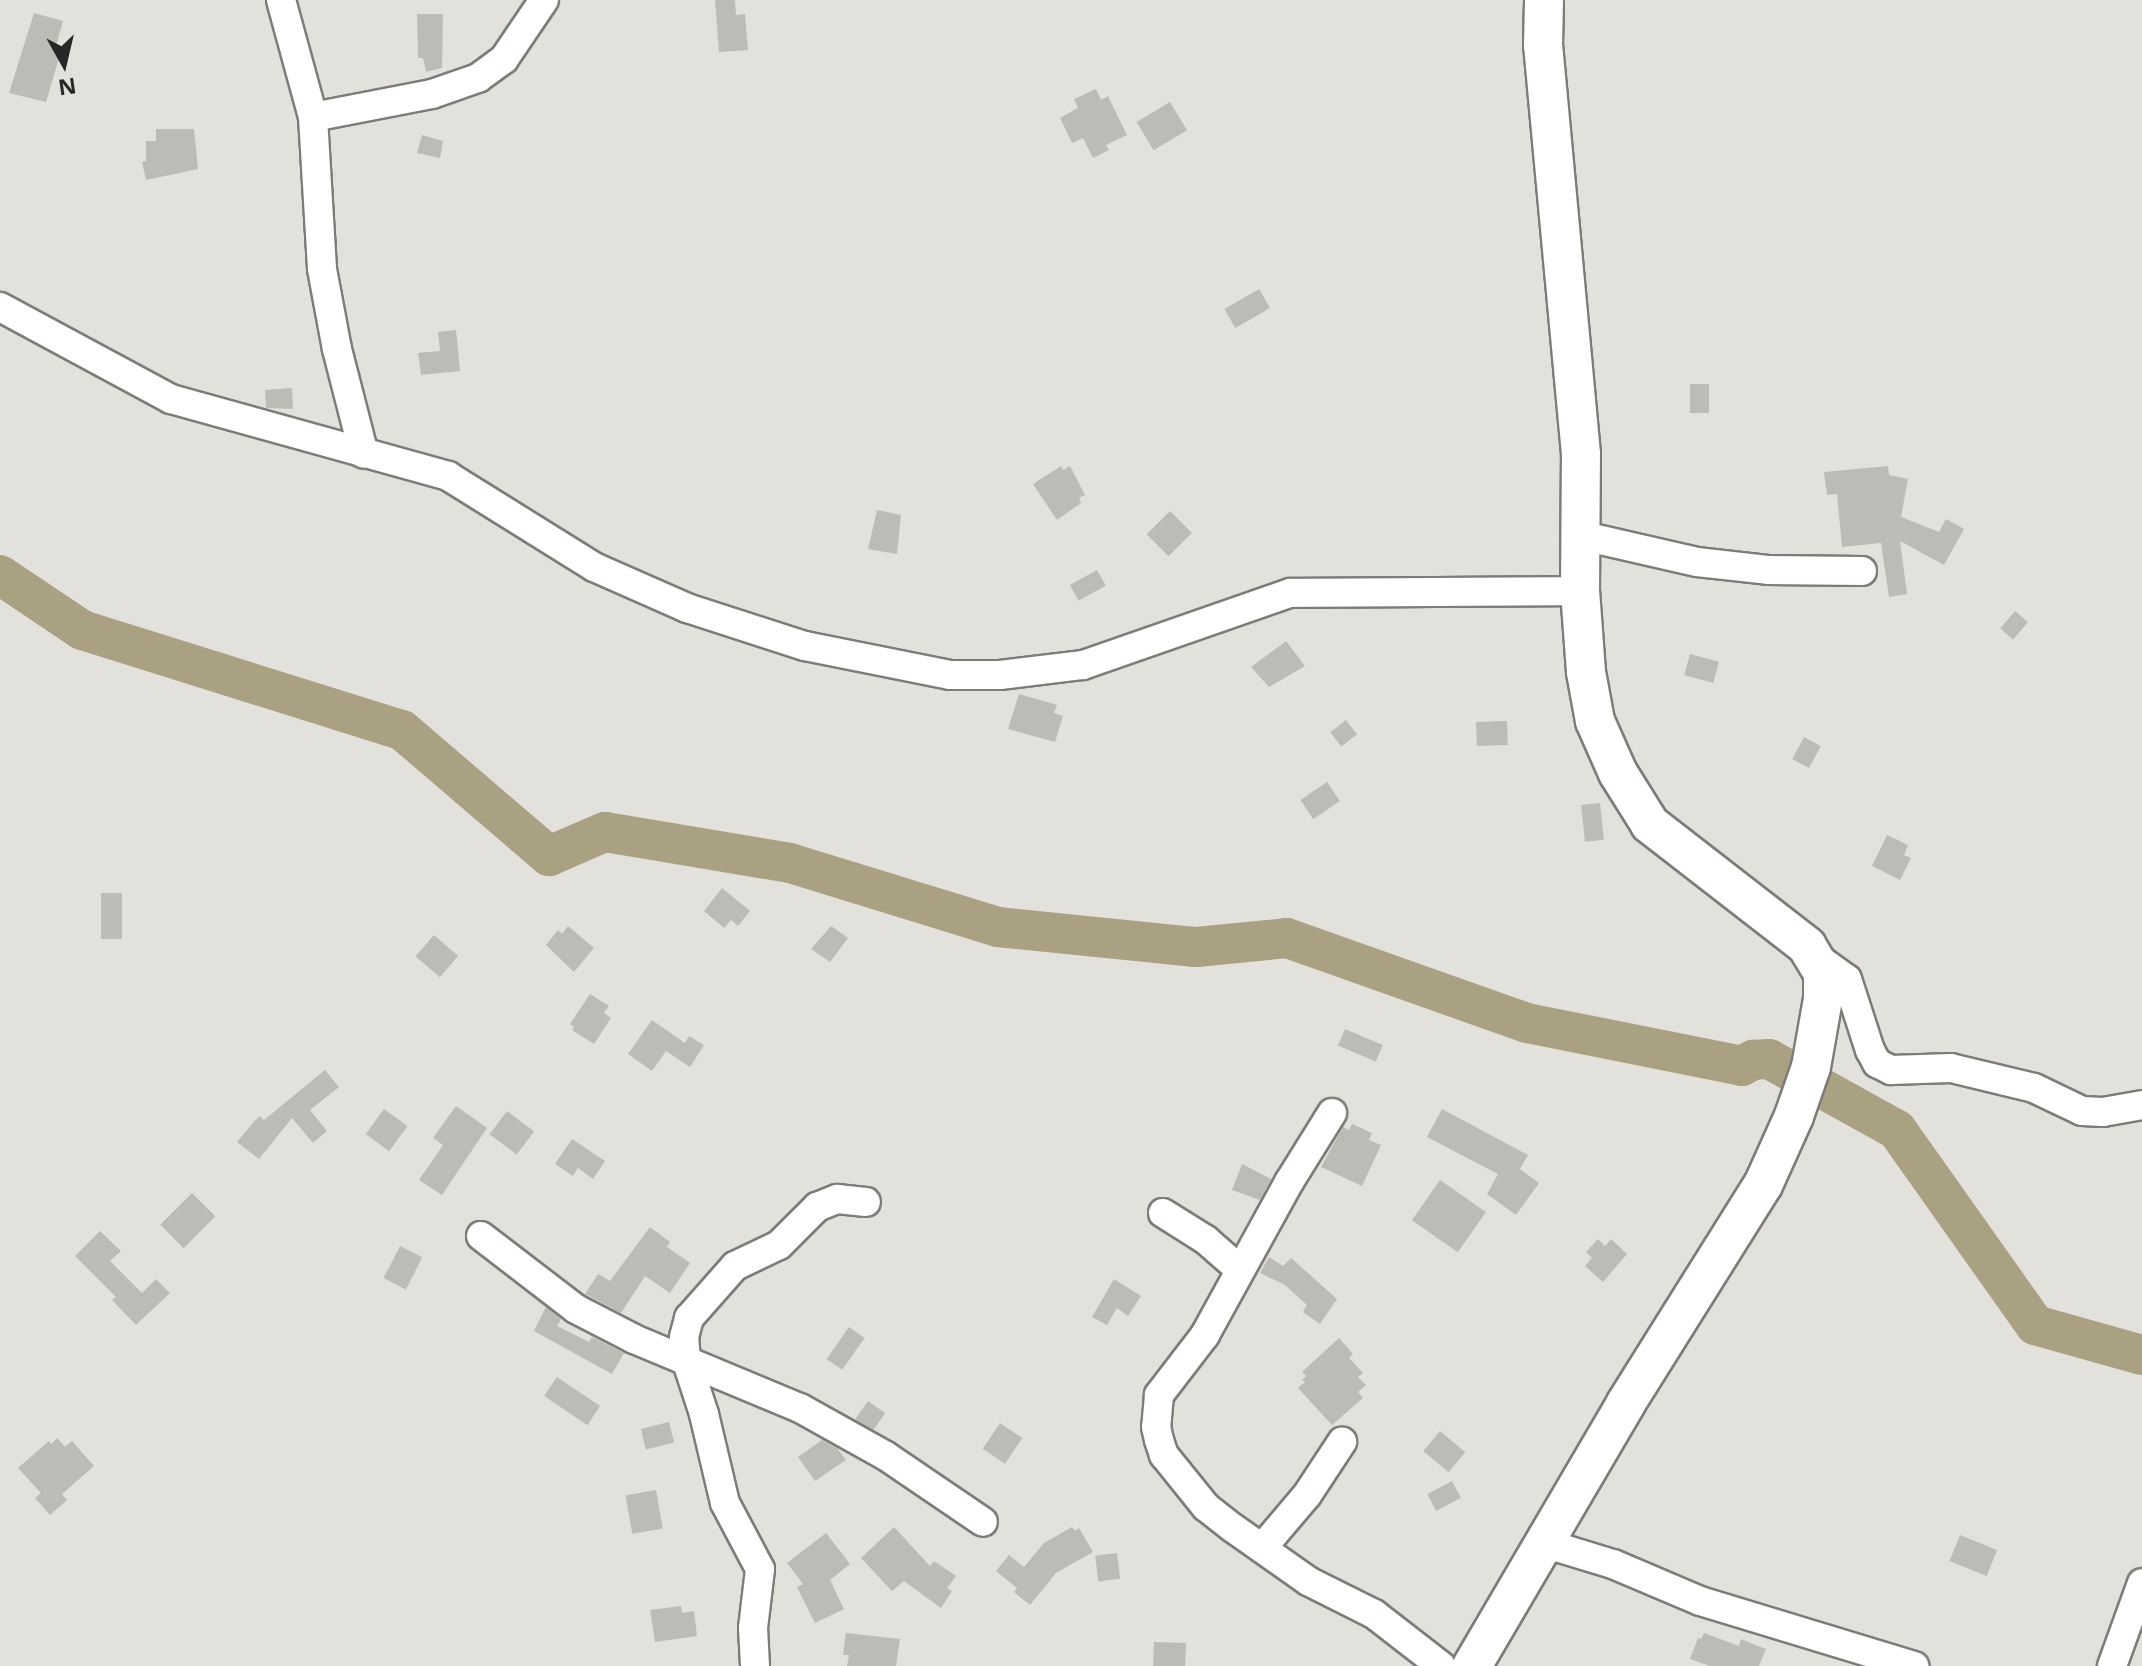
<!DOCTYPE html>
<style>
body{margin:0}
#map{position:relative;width:2142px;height:1666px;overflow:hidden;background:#e2e1dc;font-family:"Open Sans",sans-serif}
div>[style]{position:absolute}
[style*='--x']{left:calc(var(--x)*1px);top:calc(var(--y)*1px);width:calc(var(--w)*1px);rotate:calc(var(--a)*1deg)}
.river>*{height:40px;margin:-20px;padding:0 20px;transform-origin:20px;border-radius:20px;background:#a9a181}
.building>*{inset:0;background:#bcbbb6;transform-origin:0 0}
.roads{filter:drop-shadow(2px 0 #7d7c78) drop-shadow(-2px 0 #7d7c78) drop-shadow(0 2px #7d7c78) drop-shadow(0 -2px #7d7c78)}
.street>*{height:28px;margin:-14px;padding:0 14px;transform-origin:14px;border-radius:14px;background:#fff}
.secondary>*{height:38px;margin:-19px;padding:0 19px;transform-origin:19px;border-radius:19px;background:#fff}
span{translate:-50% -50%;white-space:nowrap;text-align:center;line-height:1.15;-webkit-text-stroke:6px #e2e1dc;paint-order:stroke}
.north{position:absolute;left:24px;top:24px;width:80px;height:80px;-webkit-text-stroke:6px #e2e1dc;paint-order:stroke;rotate:172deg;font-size:22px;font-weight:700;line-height:32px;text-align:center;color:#272725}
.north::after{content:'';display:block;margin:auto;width:28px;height:36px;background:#272725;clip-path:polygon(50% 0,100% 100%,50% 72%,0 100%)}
</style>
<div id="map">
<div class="river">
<div style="--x:0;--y:575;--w:99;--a:33.9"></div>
<div style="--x:82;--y:630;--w:335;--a:17.4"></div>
<div style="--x:402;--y:730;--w:194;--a:40.6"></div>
<div style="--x:549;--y:856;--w:61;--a:-23.2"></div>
<div style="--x:605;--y:832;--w:188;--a:9.5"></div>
<div style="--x:790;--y:863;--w:218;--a:17.1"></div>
<div style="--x:998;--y:927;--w:199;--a:5.8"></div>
<div style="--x:1196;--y:947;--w:91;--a:-5.6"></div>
<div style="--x:1287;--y:938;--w:255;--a:19.5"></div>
<div style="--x:1527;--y:1023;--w:219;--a:11.3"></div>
<div style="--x:1742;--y:1066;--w:13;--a:-29"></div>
<div style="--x:1753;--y:1060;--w:16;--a:-4"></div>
<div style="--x:1769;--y:1059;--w:146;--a:29"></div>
<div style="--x:1897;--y:1130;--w:239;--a:54.7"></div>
<div style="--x:2035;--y:1325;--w:111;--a:15.7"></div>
</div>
<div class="building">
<div style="clip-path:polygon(715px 0,735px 0,736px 15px,745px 14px,748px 50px,719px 52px)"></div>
<div style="clip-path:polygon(34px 13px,63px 21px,56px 46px,62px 48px,46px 102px,9px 93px)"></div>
<div style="clip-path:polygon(417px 14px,443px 14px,442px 68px,426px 72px,423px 58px,418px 58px)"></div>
<div style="clip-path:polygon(1096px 89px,1101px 100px,1108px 96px,1127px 135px,1106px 145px,1109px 150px,1093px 158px,1083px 138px,1072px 143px,1060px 118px,1078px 108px,1074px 99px)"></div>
<div style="left:1170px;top:102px;width:33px;height:39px;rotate:59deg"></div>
<div style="clip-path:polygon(156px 129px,194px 129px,198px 169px,146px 180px,142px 162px,146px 161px,146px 141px,156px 141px)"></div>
<div style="clip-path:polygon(422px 135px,443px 141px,440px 158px,417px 153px)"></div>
<div style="left:1259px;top:289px;width:22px;height:40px;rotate:60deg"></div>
<div style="clip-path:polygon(456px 330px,460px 371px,421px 375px,418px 353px,440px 351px,438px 332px)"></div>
<div style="left:1690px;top:384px;width:19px;height:29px"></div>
<div style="clip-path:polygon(292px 388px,293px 409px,266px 408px,265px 390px)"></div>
<div style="clip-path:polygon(1061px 466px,1063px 470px,1070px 466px,1085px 495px,1079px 498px,1081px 503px,1057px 520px,1033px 484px)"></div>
<div style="clip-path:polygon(1888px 466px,1889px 475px,1908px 479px,1901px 517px,1939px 532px,1946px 519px,1964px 529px,1944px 565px,1900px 541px,1907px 594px,1889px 597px,1881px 543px,1842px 547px,1837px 494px,1827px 495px,1824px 472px)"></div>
<div style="clip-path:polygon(877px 510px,901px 515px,897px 554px,868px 549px)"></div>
<div style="left:1170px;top:511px;width:31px;height:33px;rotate:45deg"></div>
<div style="left:1097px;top:570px;width:18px;height:31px;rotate:61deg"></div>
<div style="left:2015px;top:611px;width:17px;height:23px;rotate:40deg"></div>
<div style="clip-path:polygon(1286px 641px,1305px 666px,1269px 687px,1251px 667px)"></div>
<div style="left:1690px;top:654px;width:30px;height:22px;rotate:15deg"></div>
<div style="clip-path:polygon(1019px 694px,1057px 705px,1054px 713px,1063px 716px,1055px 742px,1008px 729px)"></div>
<div style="left:1346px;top:720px;width:18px;height:20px;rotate:52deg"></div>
<div style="left:1507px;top:721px;width:24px;height:31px;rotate:88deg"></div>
<div style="left:1804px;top:737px;width:19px;height:25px;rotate:28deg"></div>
<div style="left:1327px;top:782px;width:23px;height:32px;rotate:56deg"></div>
<div style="left:1600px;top:803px;width:37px;height:19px;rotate:84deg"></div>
<div style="clip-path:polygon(1887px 835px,1908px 845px,1904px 855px,1911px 858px,1900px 880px,1872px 866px)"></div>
<div style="clip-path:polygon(722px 888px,750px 911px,738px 926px,731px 920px,724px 928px,704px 911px)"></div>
<div style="left:101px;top:893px;width:21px;height:46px"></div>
<div style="clip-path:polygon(568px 926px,594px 948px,574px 972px,546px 945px,558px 930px,562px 934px)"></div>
<div style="clip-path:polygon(831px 926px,848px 938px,830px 962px,811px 949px)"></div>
<div style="left:434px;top:935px;width:32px;height:28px;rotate:41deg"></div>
<div style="clip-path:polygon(590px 994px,609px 1006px,604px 1013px,611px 1018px,594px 1044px,572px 1030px,574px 1027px,570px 1024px)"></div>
<div style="clip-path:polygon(652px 1020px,685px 1043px,689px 1036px,704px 1045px,690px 1067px,666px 1051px,652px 1071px,628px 1054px)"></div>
<div style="left:1345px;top:1029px;width:41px;height:18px;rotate:23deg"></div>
<div style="clip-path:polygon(325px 1070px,339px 1087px,310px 1110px,327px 1131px,313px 1143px,292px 1118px,259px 1159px,237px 1142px,259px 1116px,264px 1120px)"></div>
<div style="clip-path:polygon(456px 1106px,487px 1128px,442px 1195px,419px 1180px,443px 1145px,433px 1138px)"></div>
<div style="left:384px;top:1109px;width:29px;height:31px;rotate:36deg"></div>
<div style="clip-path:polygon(1442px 1109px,1528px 1155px,1520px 1169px,1539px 1183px,1516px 1215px,1487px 1194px,1498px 1174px,1427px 1137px)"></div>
<div style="left:507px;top:1111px;width:34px;height:29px;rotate:37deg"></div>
<div style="clip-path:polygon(1352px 1124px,1372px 1133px,1369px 1140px,1381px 1145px,1362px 1186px,1321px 1167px,1343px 1127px,1349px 1130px)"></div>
<div style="clip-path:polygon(572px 1139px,605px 1161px,593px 1179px,578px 1168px,573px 1176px,555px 1164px)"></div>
<div style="clip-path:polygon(1242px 1164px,1271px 1179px,1260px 1200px,1232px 1190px)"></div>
<div style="left:1440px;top:1180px;width:56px;height:49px;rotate:35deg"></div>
<div style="left:192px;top:1193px;width:33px;height:45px;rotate:45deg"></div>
<div style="clip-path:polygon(650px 1227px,670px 1242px,667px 1247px,690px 1263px,670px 1293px,645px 1276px,621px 1313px,585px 1294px,598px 1274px,610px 1281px)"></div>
<div style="clip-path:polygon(100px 1231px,121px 1251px,110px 1261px,142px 1293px,156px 1279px,170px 1293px,136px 1325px,112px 1300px,116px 1297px,75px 1256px)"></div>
<div style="clip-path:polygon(1598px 1239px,1605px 1246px,1611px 1239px,1627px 1254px,1603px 1282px,1585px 1266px,1592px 1258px,1586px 1252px)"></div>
<div style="left:400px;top:1246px;width:25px;height:36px;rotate:27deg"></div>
<div style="clip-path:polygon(1269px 1257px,1283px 1266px,1291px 1258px,1337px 1299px,1320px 1324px,1303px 1312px,1307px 1305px,1285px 1285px,1260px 1273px)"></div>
<div style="clip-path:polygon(1114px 1279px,1141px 1296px,1128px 1316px,1117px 1308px,1107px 1325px,1092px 1317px)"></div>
<div style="clip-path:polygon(546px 1307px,561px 1319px,557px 1326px,589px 1342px,592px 1337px,624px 1353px,612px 1374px,534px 1331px)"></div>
<div style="left:849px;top:1327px;width:19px;height:39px;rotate:35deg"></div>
<div style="clip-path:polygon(1339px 1338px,1353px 1354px,1349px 1358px,1363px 1373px,1358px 1377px,1366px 1385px,1358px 1392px,1363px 1398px,1332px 1425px,1298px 1388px,1305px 1382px,1302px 1380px,1306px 1376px,1302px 1372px)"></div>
<div style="left:557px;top:1377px;width:52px;height:23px;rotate:34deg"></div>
<div style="left:868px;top:1401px;width:21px;height:22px;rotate:35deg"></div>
<div style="left:669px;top:1422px;width:21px;height:29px;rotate:76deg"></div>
<div style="left:1000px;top:1423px;width:27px;height:31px;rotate:34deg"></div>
<div style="left:1440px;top:1431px;width:33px;height:26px;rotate:40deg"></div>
<div style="clip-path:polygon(57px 1438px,65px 1447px,72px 1441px,94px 1466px,62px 1494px,67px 1500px,50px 1515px,35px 1498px,41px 1493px,18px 1468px,49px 1441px,51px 1444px)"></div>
<div style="clip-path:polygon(822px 1440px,837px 1448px,846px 1460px,815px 1481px,798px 1457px)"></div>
<div style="left:1452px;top:1481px;width:19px;height:28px;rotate:62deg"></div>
<div style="left:656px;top:1490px;width:39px;height:31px;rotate:80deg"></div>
<div style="clip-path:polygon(894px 1527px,930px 1566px,934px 1561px,956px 1576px,947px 1588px,952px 1591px,941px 1608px,904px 1581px,892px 1591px,861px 1558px)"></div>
<div style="clip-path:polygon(1072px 1527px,1075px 1531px,1079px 1528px,1093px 1552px,1056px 1573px,1030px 1605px,1014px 1592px,1017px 1588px,996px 1571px,1009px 1555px,1024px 1567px,1044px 1543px)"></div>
<div style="clip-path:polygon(826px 1533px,850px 1564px,830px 1580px,844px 1609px,815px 1623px,797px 1587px,803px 1584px,787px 1563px)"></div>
<div style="left:1960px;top:1535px;width:40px;height:28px;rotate:22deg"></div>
<div style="left:1117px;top:1553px;width:26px;height:22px;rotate:83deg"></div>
<div style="clip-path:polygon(681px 1606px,682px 1613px,694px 1611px,697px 1636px,655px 1642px,650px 1610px)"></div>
<div style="clip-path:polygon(846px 1633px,900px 1639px,896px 1666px,847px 1666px,849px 1655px,843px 1655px)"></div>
<div style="clip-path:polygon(1704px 1633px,1739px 1646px,1741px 1639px,1766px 1649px,1759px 1666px,1710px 1666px,1690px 1659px,1698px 1638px,1701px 1639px)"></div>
<div style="left:1154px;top:1642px;width:32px;height:24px;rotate:2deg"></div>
</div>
<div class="roads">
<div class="street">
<div style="--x:281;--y:0;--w:121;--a:74.7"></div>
<div style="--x:313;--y:117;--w:152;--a:86.6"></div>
<div style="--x:322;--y:269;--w:81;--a:79.4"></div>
<div style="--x:337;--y:349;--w:108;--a:75.6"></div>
<div style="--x:313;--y:117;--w:121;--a:-10.9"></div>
<div style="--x:432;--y:94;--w:49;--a:-19.2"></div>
<div style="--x:478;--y:78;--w:32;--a:-36"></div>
<div style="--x:504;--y:59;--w:71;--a:-55.9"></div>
<div style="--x:0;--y:307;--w:194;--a:28.3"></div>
<div style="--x:171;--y:399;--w:288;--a:15.5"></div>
<div style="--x:448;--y:476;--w:172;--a:31.9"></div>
<div style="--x:594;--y:567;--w:102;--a:23.8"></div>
<div style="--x:687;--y:608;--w:124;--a:17.9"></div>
<div style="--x:805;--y:646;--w:148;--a:11.3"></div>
<div style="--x:950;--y:675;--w:50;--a:0"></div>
<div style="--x:1000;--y:675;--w:84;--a:-6.9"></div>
<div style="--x:1083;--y:665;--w:219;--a:-19.2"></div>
<div style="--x:1290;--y:593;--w:290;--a:-0.4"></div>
<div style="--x:1579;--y:535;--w:121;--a:12.9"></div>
<div style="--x:1697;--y:562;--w:71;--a:6.4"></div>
<div style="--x:1768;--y:570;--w:94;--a:0.6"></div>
<div style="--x:1815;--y:956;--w:39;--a:36"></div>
<div style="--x:1847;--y:979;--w:75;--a:72.1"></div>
<div style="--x:1870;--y:1050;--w:15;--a:62"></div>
<div style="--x:1877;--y:1063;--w:16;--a:27"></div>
<div style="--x:1891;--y:1070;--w:60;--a:-1.9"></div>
<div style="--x:1951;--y:1068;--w:85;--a:13.5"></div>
<div style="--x:2034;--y:1088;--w:53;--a:25.6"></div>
<div style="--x:2082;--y:1111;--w:21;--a:3"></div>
<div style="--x:2103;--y:1112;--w:40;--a:-10"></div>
<div style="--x:1332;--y:1113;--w:81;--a:121.9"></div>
<div style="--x:1289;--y:1182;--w:175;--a:118.8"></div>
<div style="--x:1205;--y:1335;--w:76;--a:127.5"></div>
<div style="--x:1159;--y:1395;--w:32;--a:95"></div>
<div style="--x:1156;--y:1427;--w:13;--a:77"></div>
<div style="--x:1159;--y:1440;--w:16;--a:72"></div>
<div style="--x:1164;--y:1455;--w:67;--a:51.1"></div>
<div style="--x:1206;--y:1507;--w:34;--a:38"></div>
<div style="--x:1233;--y:1528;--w:92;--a:35.2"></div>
<div style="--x:1308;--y:1581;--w:74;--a:26.6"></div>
<div style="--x:1374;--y:1614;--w:85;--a:37.8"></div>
<div style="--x:1163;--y:1213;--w:51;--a:32.1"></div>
<div style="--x:1206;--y:1240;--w:44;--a:41.3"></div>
<div style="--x:481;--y:1236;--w:120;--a:37.5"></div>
<div style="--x:576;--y:1309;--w:65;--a:27.3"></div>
<div style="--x:634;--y:1339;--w:180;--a:22.6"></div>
<div style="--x:800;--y:1408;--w:98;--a:29.2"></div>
<div style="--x:886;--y:1456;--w:117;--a:34.2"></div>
<div style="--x:1547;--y:1544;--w:69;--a:16.9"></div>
<div style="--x:1613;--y:1564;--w:95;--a:23"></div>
<div style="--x:1700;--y:1601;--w:224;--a:16.9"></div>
<div style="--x:1262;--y:1548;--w:70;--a:-49.7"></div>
<div style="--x:1307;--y:1495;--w:64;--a:-56.6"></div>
<div style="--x:755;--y:1666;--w:38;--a:-93"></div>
<div style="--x:753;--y:1628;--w:59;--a:-83.2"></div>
<div style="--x:760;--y:1569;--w:75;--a:-117.9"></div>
<div style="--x:725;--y:1503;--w:91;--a:-103.3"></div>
<div style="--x:704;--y:1414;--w:58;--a:-108.1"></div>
<div style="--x:686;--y:1359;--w:22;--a:-95"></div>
<div style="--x:684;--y:1337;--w:20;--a:-75"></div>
<div style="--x:689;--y:1318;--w:69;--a:-48.5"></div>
<div style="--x:735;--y:1266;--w:49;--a:-25.5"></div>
<div style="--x:779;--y:1245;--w:54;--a:-45"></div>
<div style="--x:817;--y:1207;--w:22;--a:-22"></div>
<div style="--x:837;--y:1199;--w:29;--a:6"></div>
<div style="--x:2112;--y:1666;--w:88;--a:-70.1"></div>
</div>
<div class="secondary">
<div style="--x:1472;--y:1666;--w:305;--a:-59.6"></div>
<div style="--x:1626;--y:1403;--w:257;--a:-57.9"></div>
<div style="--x:1763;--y:1185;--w:76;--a:-65.8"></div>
<div style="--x:1794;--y:1116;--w:52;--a:-70.9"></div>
<div style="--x:1811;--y:1067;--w:69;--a:-80"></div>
<div style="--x:1823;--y:999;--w:26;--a:-90"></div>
<div style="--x:1823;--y:973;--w:31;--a:-121"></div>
<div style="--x:1807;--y:946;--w:199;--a:-142.2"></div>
<div style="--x:1650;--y:824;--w:60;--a:-122.1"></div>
<div style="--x:1618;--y:773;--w:57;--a:-113.9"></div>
<div style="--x:1595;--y:721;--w:50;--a:-100.4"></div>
<div style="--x:1586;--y:672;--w:81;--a:-94.2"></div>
<div style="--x:1580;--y:591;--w:137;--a:-89.6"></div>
<div style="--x:1581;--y:454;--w:411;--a:-95.3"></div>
<div style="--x:1543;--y:45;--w:45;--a:-88.7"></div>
</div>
</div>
<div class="north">N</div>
</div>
